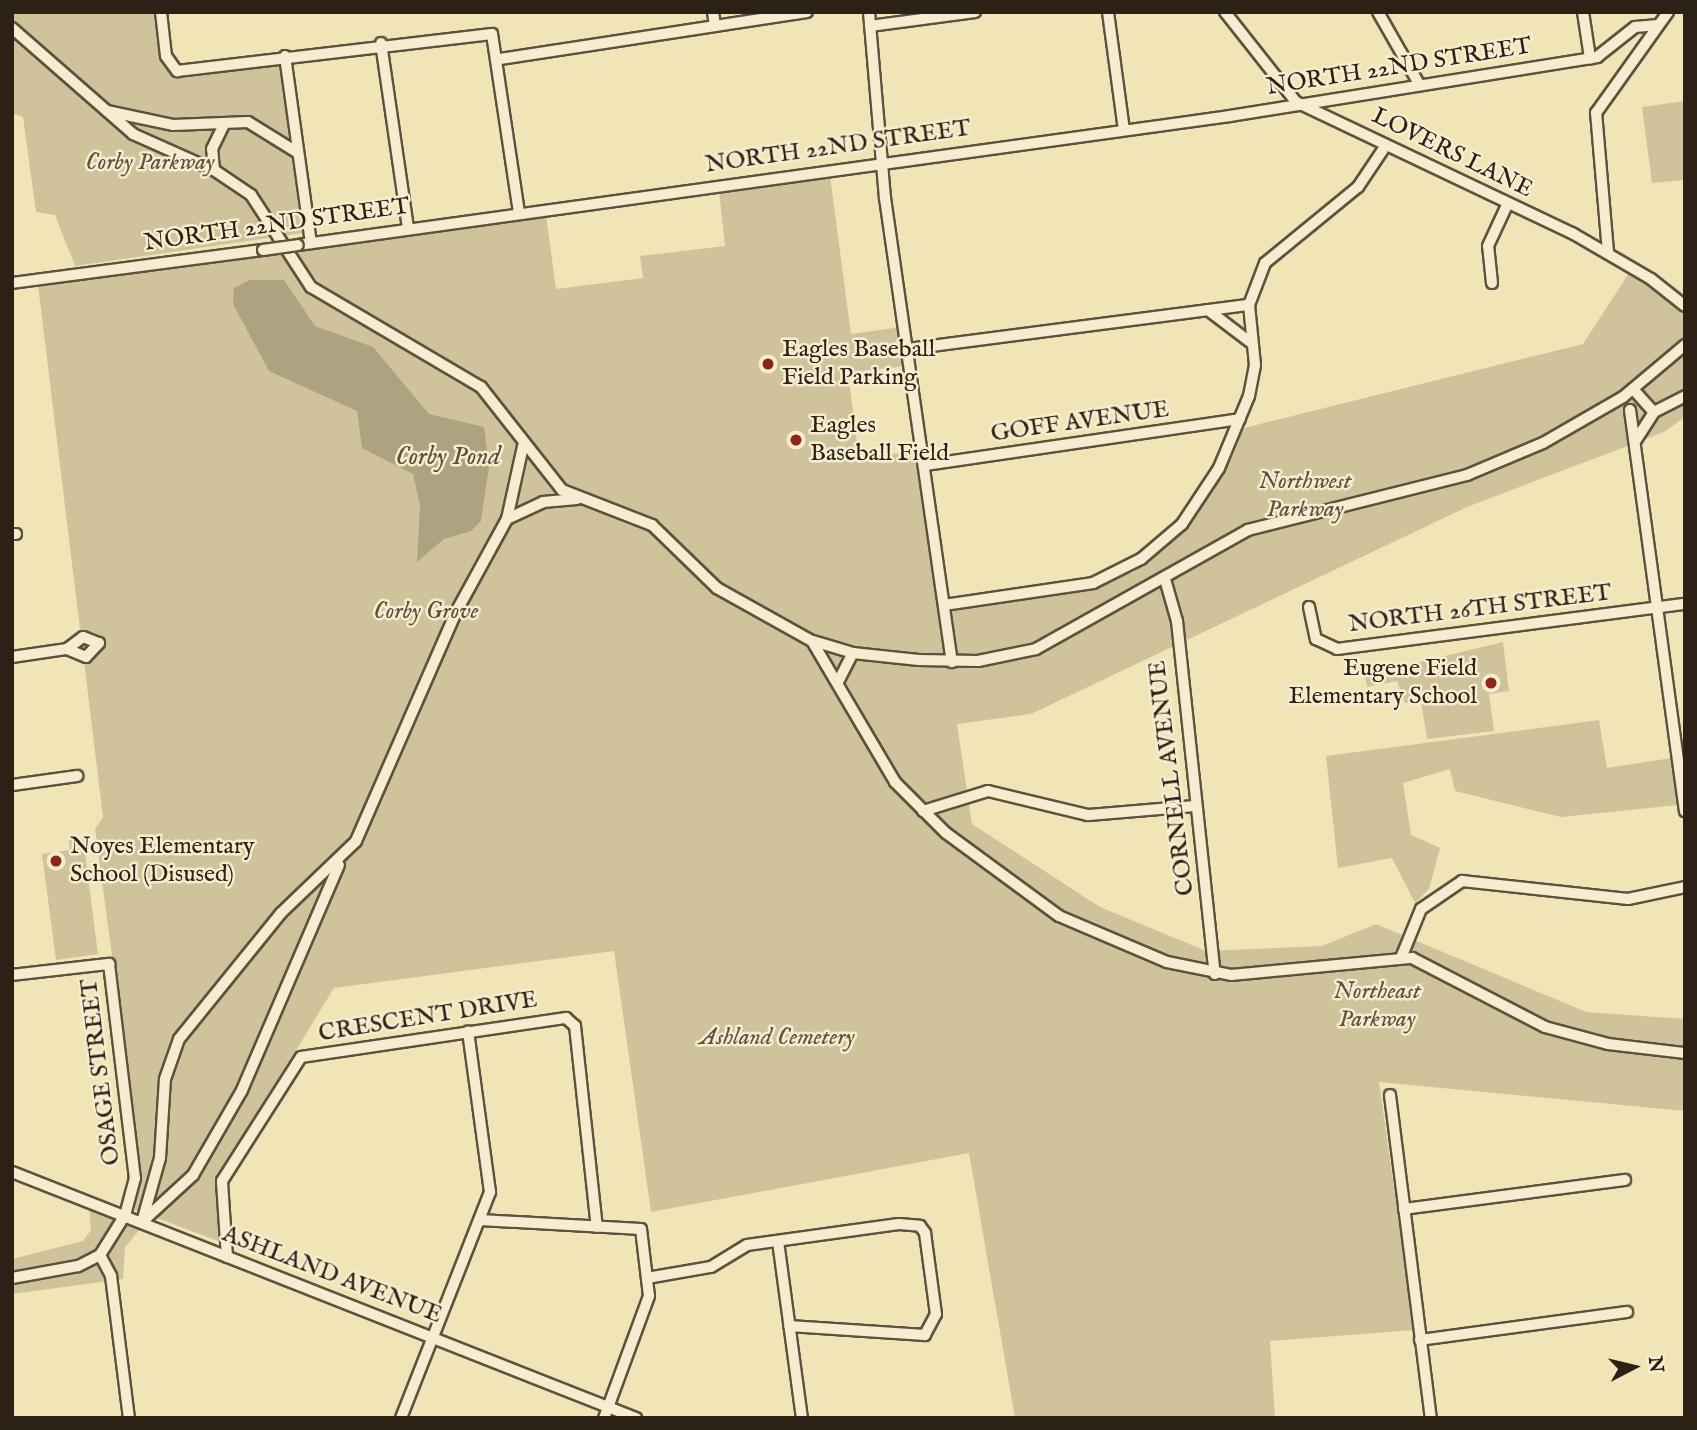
<!DOCTYPE html>
<style>
body{margin:0}
#map{position:relative;width:1697px;height:1430px;overflow:hidden;background:#f1e4b7;font-family:"IM FELL English",serif}
div>[style]{position:absolute}
[style*='--x']{left:calc(var(--x)*1px);top:calc(var(--y)*1px);width:calc(var(--w)*1px);rotate:calc(var(--a)*1deg)}
.green>*{inset:0;background:#d0c39b}
.water>*{inset:0;background:#aea280}
.roads{filter:drop-shadow(2px 0 #5d523e) drop-shadow(-2px 0 #5d523e) drop-shadow(0 2px #5d523e) drop-shadow(0 -2px #5d523e)}
.minor>*{height:10px;margin:-5px;padding:0 5px;transform-origin:5px;border-radius:5px;background:#f6edd0}
.bridges{filter:drop-shadow(2px 0 #5d523e) drop-shadow(-2px 0 #5d523e) drop-shadow(0 2px #5d523e) drop-shadow(0 -2px #5d523e)}
.minor-bridge>*{height:10px;margin:-5px;padding:0 5px;transform-origin:5px;border-radius:5px;background:#f6edd0}
.dots>*{width:19px;height:19px;translate:-50% -50%;box-sizing:border-box;border:4px solid #f6edd0;border-radius:50%}
span{translate:-50% -50%;white-space:nowrap;text-align:center;line-height:1.15;-webkit-text-stroke:5px #f6edd0;paint-order:stroke}
.street-label{font-size:24px;color:#2c2115}
.park-label{font-size:24px;color:#5d523d;font-style:italic}
.poi-label{font-size:24px;color:#2c2115}
.left{translate:0 -50%;text-align:left}
.right{translate:-100% -50%;text-align:right}
.water-label{font-size:26px;color:#5a4e3a;font-style:italic}
.frame{position:absolute;inset:0;border:14px solid #2c2115;pointer-events:none}
.north{position:absolute;left:1599px;top:1332px;width:70px;height:70px;-webkit-text-stroke:5px #f6edd0;paint-order:stroke;rotate:83deg;font-size:19px;font-weight:700;line-height:28px;text-align:center;color:#2c2115}
.north::after{content:'';display:block;margin:auto;width:24px;height:32px;background:#2c2115;clip-path:polygon(50% 0,100% 100%,50% 72%,0 100%)}
</style>
<div id="map">
<div class="green">
<div style="clip-path:polygon(12px 12px,157px 12px,162px 61px,175px 75px,279px 62px,302px 233px,75px 266px,55px 215px,36px 212px,23px 117px,12px 113px)"></div>
<div style="clip-path:polygon(1685px 101px,1685px 180px,1652px 183px,1642px 107px)"></div>
<div style="clip-path:polygon(830px 176px,851px 334px,901px 327px,906px 366px,848px 373px,859px 458px,918px 451px,941px 609px,1071px 593px,1134px 572px,1184px 531px,1232px 458px,1244px 428px,1583px 344px,1631px 270px,1676px 301px,1685px 294px,1685px 417px,1664px 432px,1467px 507px,1031px 714px,957px 724px,972px 824px,1100px 907px,1206px 951px,1322px 946px,1376px 924px,1586px 1012px,1685px 1019px,1685px 1111px,1379px 1082px,1414px 1330px,1270px 1341px,1275px 1418px,1015px 1418px,969px 1153px,651px 1212px,614px 951px,334px 988px,218px 1178px,218px 1241px,135px 1210px,140px 1164px,95px 829px,103px 817px,38px 285px,546px 215px,556px 289px,643px 278px,640px 256px,725px 246px,719px 191px)"></div>
<div style="clip-path:polygon(1503px 642px,1509px 691px,1489px 694px,1494px 731px,1427px 739px,1421px 701px,1405px 703px,1397px 681px,1367px 687px,1365px 675px)"></div>
<div style="clip-path:polygon(1599px 720px,1607px 768px,1672px 758px,1678px 805px,1561px 817px,1455px 791px,1450px 769px,1403px 783px,1411px 835px,1440px 848px,1429px 889px,1415px 903px,1392px 858px,1338px 868px,1326px 756px)"></div>
<div style="clip-path:polygon(83px 838px,98px 954px,56px 960px,42px 854px,70px 850px,69px 840px)"></div>
<div style="clip-path:polygon(89px 1206px,141px 1228px,125px 1247px,123px 1279px,12px 1294px,12px 1259px,83px 1241px,91px 1230px)"></div>
</div>
<div class="water">
<div style="clip-path:polygon(284px 280px,315px 326px,373px 347px,429px 414px,484px 427px,489px 467px,481px 521px,471px 531px,444px 539px,417px 562px,420px 505px,413px 474px,362px 448px,357px 411px,269px 371px,233px 304px,234px 288px,250px 280px)"></div>
</div>
<div class="roads">
<div class="minor">
<div style="--x:161;--y:12;--w:44;--a:83.5"></div>
<div style="--x:166;--y:56;--w:19;--a:54"></div>
<div style="--x:177;--y:71;--w:317;--a:-6.7"></div>
<div style="--x:492;--y:34;--w:180;--a:81.4"></div>
<div style="--x:869;--y:12;--w:187;--a:85.1"></div>
<div style="--x:885;--y:198;--w:469;--a:81.8"></div>
<div style="--x:1108;--y:12;--w:119;--a:82.3"></div>
<div style="--x:1225;--y:12;--w:115;--a:51.7"></div>
<div style="--x:1296;--y:102;--w:306;--a:25.4"></div>
<div style="--x:1572;--y:233;--w:91;--a:30.2"></div>
<div style="--x:1651;--y:279;--w:43;--a:38.5"></div>
<div style="--x:1378;--y:12;--w:81;--a:60.3"></div>
<div style="--x:1583;--y:12;--w:47;--a:81.3"></div>
<div style="--x:715;--y:26;--w:93;--a:-8.7"></div>
<div style="--x:870;--y:26;--w:106;--a:-7.6"></div>
<div style="--x:12;--y:28;--w:161;--a:41.2"></div>
<div style="--x:133;--y:134;--w:89;--a:24"></div>
<div style="--x:214;--y:170;--w:45;--a:34"></div>
<div style="--x:251;--y:195;--w:110;--a:56.9"></div>
<div style="--x:311;--y:287;--w:197;--a:30.5"></div>
<div style="--x:481;--y:387;--w:131;--a:51.8"></div>
<div style="--x:562;--y:490;--w:97;--a:21.3"></div>
<div style="--x:652;--y:525;--w:91;--a:44.1"></div>
<div style="--x:717;--y:588;--w:109;--a:29.2"></div>
<div style="--x:812;--y:641;--w:164;--a:59.5"></div>
<div style="--x:895;--y:782;--w:72;--a:45"></div>
<div style="--x:946;--y:833;--w:140;--a:36.3"></div>
<div style="--x:1059;--y:916;--w:117;--a:23.1"></div>
<div style="--x:1167;--y:962;--w:65;--a:11.5"></div>
<div style="--x:1231;--y:975;--w:182;--a:-5.4"></div>
<div style="--x:1412;--y:958;--w:150;--a:27.4"></div>
<div style="--x:1545;--y:1027;--w:65;--a:15.1"></div>
<div style="--x:1608;--y:1044;--w:78;--a:6.7"></div>
<div style="--x:381;--y:43;--w:188;--a:81.7"></div>
<div style="--x:285;--y:56;--w:189;--a:82.1"></div>
<div style="--x:500;--y:59;--w:218;--a:-8.7"></div>
<div style="--x:715;--y:26;--w:14;--a:-98"></div>
<div style="--x:107;--y:111;--w:67;--a:12"></div>
<div style="--x:173;--y:125;--w:75;--a:-2.3"></div>
<div style="--x:248;--y:122;--w:59;--a:31.8"></div>
<div style="--x:214;--y:170;--w:21;--a:-95"></div>
<div style="--x:212;--y:149;--w:28;--a:-64"></div>
<div style="--x:298;--y:245;--w:941;--a:-7.88"></div>
<div style="--x:1230;--y:116;--w:372;--a:-9.1"></div>
<div style="--x:1597;--y:57;--w:48;--a:-38.3"></div>
<div style="--x:1635;--y:27;--w:23;--a:-5"></div>
<div style="--x:1608;--y:252;--w:140;--a:-94.9"></div>
<div style="--x:1596;--y:113;--w:124;--a:-54.5"></div>
<div style="--x:12;--y:283;--w:253;--a:-7.5"></div>
<div style="--x:1492;--y:283;--w:37;--a:-96"></div>
<div style="--x:1488;--y:246;--w:47;--a:-65.1"></div>
<div style="--x:1208;--y:310;--w:53;--a:37.3"></div>
<div style="--x:908;--y:349;--w:344;--a:-7.4"></div>
<div style="--x:1633;--y:389;--w:31;--a:48"></div>
<div style="--x:1630;--y:410;--w:405;--a:82.2"></div>
<div style="--x:1636;--y:440;--w:33;--a:-57"></div>
<div style="--x:1654;--y:412;--w:35;--a:-27"></div>
<div style="--x:925;--y:465;--w:318;--a:-8.3"></div>
<div style="--x:507;--y:519;--w:40;--a:-25"></div>
<div style="--x:543;--y:502;--w:34;--a:-5"></div>
<div style="--x:12;--y:534;--w:4;--a:0"></div>
<div style="--x:1165;--y:579;--w:44;--a:74.1"></div>
<div style="--x:1177;--y:621;--w:355;--a:83.9"></div>
<div style="--x:944;--y:605;--w:151;--a:-8.4"></div>
<div style="--x:1093;--y:583;--w:54;--a:-26.6"></div>
<div style="--x:1141;--y:559;--w:54;--a:-40.5"></div>
<div style="--x:1182;--y:524;--w:67;--a:-56.5"></div>
<div style="--x:1219;--y:468;--w:78;--a:-67.4"></div>
<div style="--x:1249;--y:396;--w:32;--a:-79"></div>
<div style="--x:1255;--y:365;--w:60;--a:-95.7"></div>
<div style="--x:1249;--y:305;--w:45;--a:-69.1"></div>
<div style="--x:1265;--y:263;--w:120;--a:-39.3"></div>
<div style="--x:1358;--y:187;--w:50;--a:-56.3"></div>
<div style="--x:1309;--y:607;--w:33;--a:78"></div>
<div style="--x:1316;--y:639;--w:23;--a:25"></div>
<div style="--x:1337;--y:649;--w:351;--a:-7.4"></div>
<div style="--x:813;--y:641;--w:42;--a:16.7"></div>
<div style="--x:853;--y:653;--w:66;--a:6.1"></div>
<div style="--x:919;--y:660;--w:59;--a:1"></div>
<div style="--x:978;--y:661;--w:59;--a:-11.7"></div>
<div style="--x:1036;--y:649;--w:243;--a:-29.3"></div>
<div style="--x:1248;--y:530;--w:226;--a:-14.1"></div>
<div style="--x:1467;--y:475;--w:82;--a:-22.8"></div>
<div style="--x:1543;--y:443;--w:92;--a:-29.9"></div>
<div style="--x:1623;--y:397;--w:81;--a:-40"></div>
<div style="--x:12;--y:657;--w:56;--a:-8.3"></div>
<div style="--x:67;--y:649;--w:20;--a:-37"></div>
<div style="--x:83;--y:637;--w:17;--a:21"></div>
<div style="--x:99;--y:643;--w:19;--a:133"></div>
<div style="--x:86;--y:657;--w:21;--a:-157"></div>
<div style="--x:839;--y:680;--w:30;--a:-63"></div>
<div style="--x:12;--y:785;--w:66;--a:-7.9"></div>
<div style="--x:923;--y:811;--w:68;--a:-17.1"></div>
<div style="--x:988;--y:791;--w:103;--a:13.5"></div>
<div style="--x:1088;--y:815;--w:108;--a:-4.8"></div>
<div style="--x:1401;--y:958;--w:53;--a:-67.8"></div>
<div style="--x:1421;--y:909;--w:50;--a:-34.3"></div>
<div style="--x:1462;--y:881;--w:167;--a:6.2"></div>
<div style="--x:1628;--y:899;--w:58;--a:-11.9"></div>
<div style="--x:12;--y:975;--w:98;--a:-6.5"></div>
<div style="--x:109;--y:964;--w:216;--a:83.1"></div>
<div style="--x:135;--y:1178;--w:38;--a:105"></div>
<div style="--x:125;--y:1215;--w:47;--a:122"></div>
<div style="--x:100;--y:1255;--w:25;--a:153"></div>
<div style="--x:78;--y:1266;--w:67;--a:169.7"></div>
<div style="--x:1390;--y:1095;--w:326;--a:82.8"></div>
<div style="--x:12;--y:1172;--w:671;--a:21.52"></div>
<div style="--x:1404;--y:1209;--w:223;--a:-7.5"></div>
<div style="--x:480;--y:1220;--w:161;--a:3.2"></div>
<div style="--x:641;--y:1229;--w:67;--a:83.2"></div>
<div style="--x:649;--y:1296;--w:130;--a:110.2"></div>
<div style="--x:143;--y:1221;--w:68;--a:-42.6"></div>
<div style="--x:193;--y:1175;--w:98;--a:-60"></div>
<div style="--x:242;--y:1090;--w:245;--a:-66.7"></div>
<div style="--x:142;--y:1222;--w:66;--a:-74.3"></div>
<div style="--x:160;--y:1158;--w:79;--a:-86.4"></div>
<div style="--x:165;--y:1079;--w:42;--a:-70.7"></div>
<div style="--x:179;--y:1039;--w:162;--a:-51"></div>
<div style="--x:281;--y:913;--w:104;--a:-43.8"></div>
<div style="--x:356;--y:841;--w:248;--a:-66.4"></div>
<div style="--x:455;--y:614;--w:108;--a:-61.3"></div>
<div style="--x:507;--y:519;--w:75;--a:-77.6"></div>
<div style="--x:778;--y:1241;--w:179;--a:82.3"></div>
<div style="--x:100;--y:1255;--w:24;--a:62"></div>
<div style="--x:111;--y:1276;--w:143;--a:82.8"></div>
<div style="--x:227;--y:1257;--w:76;--a:-93.8"></div>
<div style="--x:222;--y:1181;--w:147;--a:-57.5"></div>
<div style="--x:301;--y:1057;--w:268;--a:-8.4"></div>
<div style="--x:566;--y:1018;--w:12;--a:42"></div>
<div style="--x:575;--y:1026;--w:202;--a:83.8"></div>
<div style="--x:647;--y:1278;--w:65;--a:-9.8"></div>
<div style="--x:711;--y:1267;--w:42;--a:-31.4"></div>
<div style="--x:747;--y:1245;--w:153;--a:-7.9"></div>
<div style="--x:899;--y:1224;--w:21;--a:5"></div>
<div style="--x:920;--y:1226;--w:9;--a:54"></div>
<div style="--x:925;--y:1233;--w:82;--a:82.3"></div>
<div style="--x:936;--y:1314;--w:24;--a:118"></div>
<div style="--x:925;--y:1335;--w:136;--a:-176.2"></div>
<div style="--x:1420;--y:1340;--w:209;--a:-7.7"></div>
<div style="--x:401;--y:1418;--w:243;--a:-68.5"></div>
<div style="--x:490;--y:1192;--w:162;--a:-97.8"></div>
</div>
</div>
<div class="bridges">
<div class="minor-bridge">
<div style="--x:263;--y:250;--w:35;--a:-8"></div>
</div>
</div>
<div class="dots">
<div style="left:768px;top:364px;background:#8f2418"></div>
<div style="left:796px;top:440px;background:#8f2418"></div>
<div style="left:1491px;top:683px;background:#8f2418"></div>
<div style="left:56px;top:861px;background:#8f2418"></div>
</div>
<div class="street-label">
<span style="left:1399px;top:67px;rotate:-9deg">NORTH 22ND STREET</span>
<span style="left:838px;top:147px;rotate:-8deg">NORTH 22ND STREET</span>
<span style="left:1452px;top:153px;rotate:26deg">LOVERS LANE</span>
<span style="left:277px;top:225px;rotate:-8deg">NORTH 22ND STREET</span>
<span style="left:1080px;top:422px;rotate:-8deg">GOFF AVENUE</span>
<span style="left:1480px;top:609px;rotate:-7deg">NORTH 26TH STREET</span>
<span style="left:1172px;top:778px;rotate:-97deg">CORNELL AVENUE</span>
<span style="left:428px;top:1017px;rotate:-9deg">CRESCENT DRIVE</span>
<span style="left:101px;top:1072px;rotate:-97deg">OSAGE STREET</span>
<span style="left:332px;top:1275px;rotate:21deg">ASHLAND AVENUE</span>
</div>
<div class="park-label">
<span style="left:150px;top:163px">Corby Parkway</span>
<span style="left:1305px;top:496px">Northwest<br>Parkway</span>
<span style="left:426px;top:612px">Corby Grove</span>
<span style="left:1377px;top:1006px">Northeast<br>Parkway</span>
<span style="left:777px;top:1038px">Ashland Cemetery</span>
</div>
<div class="poi-label">
<span class="left" style="left:782px;top:364px">Eagles Baseball<br>Field Parking</span>
<span class="left" style="left:810px;top:440px">Eagles<br>Baseball Field</span>
<span class="right" style="left:1477px;top:683px">Eugene Field<br>Elementary School</span>
<span class="left" style="left:70px;top:861px">Noyes Elementary<br>School (Disused)</span>
</div>
<div class="water-label">
<span style="left:448px;top:457px">Corby Pond</span>
</div>
<div class="frame"></div>
<div class="north">N</div>
</div>
